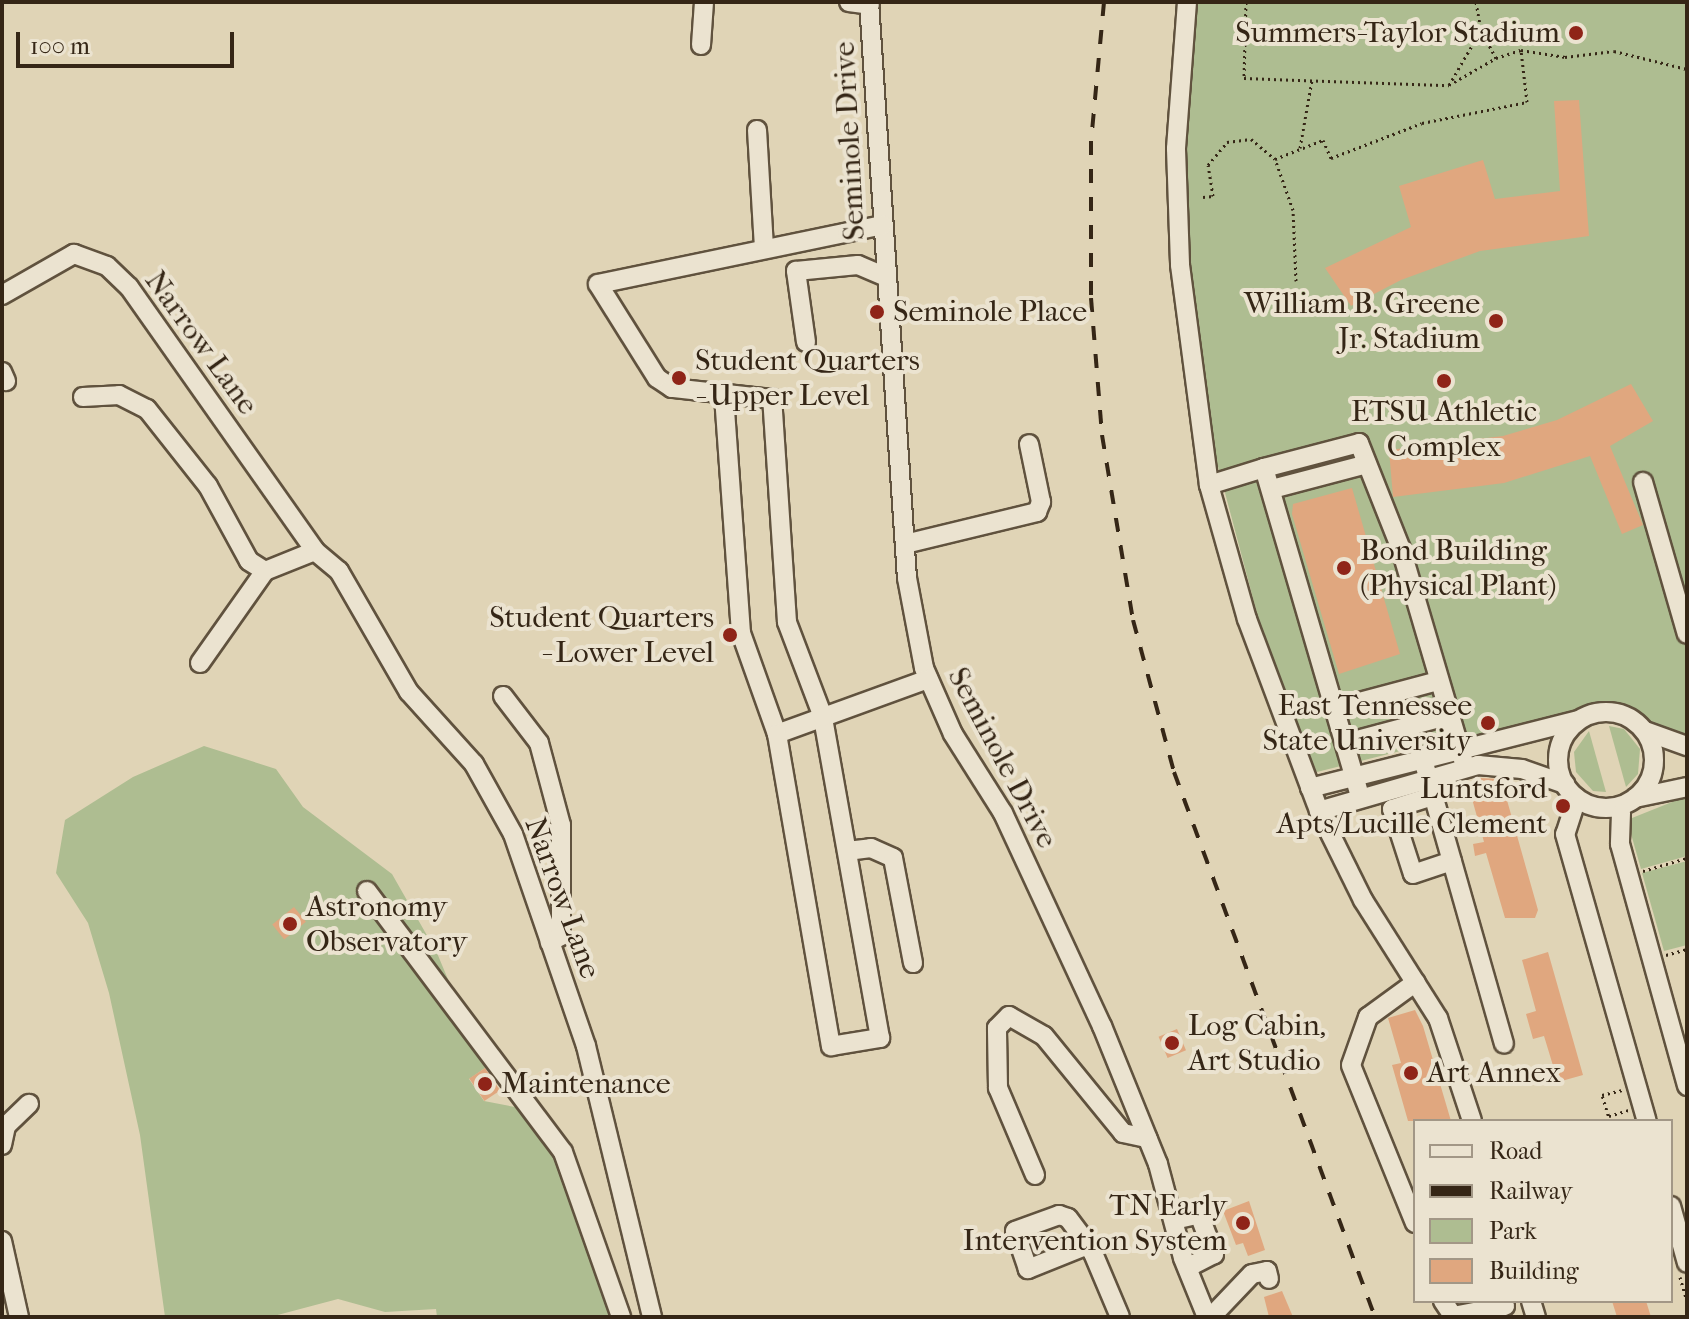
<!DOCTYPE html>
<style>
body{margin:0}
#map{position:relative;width:1689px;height:1319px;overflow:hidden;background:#e0d4b6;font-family:"IM FELL French Canon",serif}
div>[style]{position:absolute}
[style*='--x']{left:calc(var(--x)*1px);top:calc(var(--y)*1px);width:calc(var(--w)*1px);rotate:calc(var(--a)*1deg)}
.green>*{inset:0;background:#aebd91}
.building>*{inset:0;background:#e0a77f;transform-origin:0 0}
.path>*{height:3px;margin-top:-1.5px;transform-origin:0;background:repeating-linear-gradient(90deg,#352616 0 2px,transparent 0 6px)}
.roads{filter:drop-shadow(2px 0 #60523e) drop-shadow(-2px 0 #60523e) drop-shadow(0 2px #60523e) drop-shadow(0 -2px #60523e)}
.minor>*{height:18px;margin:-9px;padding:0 9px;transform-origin:9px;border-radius:9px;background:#ebe3d0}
.minor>.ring{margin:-9px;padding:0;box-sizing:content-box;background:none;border:18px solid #ebe3d0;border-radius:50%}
.rail>*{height:4px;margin-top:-2px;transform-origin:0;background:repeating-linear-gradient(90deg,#352616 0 14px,transparent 0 28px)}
.dots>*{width:22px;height:22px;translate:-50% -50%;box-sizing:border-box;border:4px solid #ebe3d0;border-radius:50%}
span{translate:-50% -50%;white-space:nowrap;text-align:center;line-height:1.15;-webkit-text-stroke:8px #ebe3d0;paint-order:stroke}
.poi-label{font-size:30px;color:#352616}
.right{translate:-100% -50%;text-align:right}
.left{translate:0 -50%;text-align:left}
.street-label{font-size:30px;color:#352616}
.frame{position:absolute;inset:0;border:4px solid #352616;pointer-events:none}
.legend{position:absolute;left:1413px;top:1119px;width:260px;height:184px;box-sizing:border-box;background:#ebe3d0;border:2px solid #a29786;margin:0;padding:10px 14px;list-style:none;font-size:24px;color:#352616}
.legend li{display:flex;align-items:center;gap:16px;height:40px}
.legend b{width:40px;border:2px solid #a29786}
.scale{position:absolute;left:16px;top:32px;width:218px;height:36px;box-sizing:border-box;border:4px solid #352616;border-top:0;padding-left:10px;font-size:24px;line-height:28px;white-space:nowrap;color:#352616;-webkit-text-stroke:6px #ebe3d0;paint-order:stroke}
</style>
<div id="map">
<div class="green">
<div style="clip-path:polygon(1198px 2px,1687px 2px,1687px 741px,1621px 707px,1602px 706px,1495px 735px,1436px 742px,1317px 772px,1312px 767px,1267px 651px,1207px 425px,1186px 219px,1188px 89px)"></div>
<div style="clip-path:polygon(1609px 726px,1624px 729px,1640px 749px,1638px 774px,1626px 787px)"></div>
<div style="clip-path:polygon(1589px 731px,1606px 792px,1593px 791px,1576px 772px,1574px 752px)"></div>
<div style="clip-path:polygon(204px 746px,276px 769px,303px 807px,392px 874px,437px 953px,485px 1068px,469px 1079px,484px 1101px,520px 1108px,551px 1140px,616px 1317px,437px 1317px,436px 1309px,385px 1312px,338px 1299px,270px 1317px,165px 1317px,140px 1135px,109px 993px,88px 923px,56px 873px,65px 820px,133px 777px)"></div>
<div style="clip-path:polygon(1687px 796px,1687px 856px,1641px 869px,1627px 820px)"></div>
<div style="clip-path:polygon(1687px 861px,1687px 945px,1664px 951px,1642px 873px)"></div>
</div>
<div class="building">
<div style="clip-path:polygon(1579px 100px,1589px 236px,1480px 251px,1401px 280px,1351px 306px,1325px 268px,1411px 227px,1399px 186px,1483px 160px,1495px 199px,1560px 191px,1554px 101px)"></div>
<div style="clip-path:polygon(1631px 384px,1653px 421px,1610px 446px,1643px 525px,1622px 534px,1590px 456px,1504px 483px,1393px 497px,1389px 450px,1503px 436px,1557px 420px)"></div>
<div style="clip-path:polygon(1352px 488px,1400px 654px,1339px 674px,1292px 514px,1293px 504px)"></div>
<div style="clip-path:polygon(1480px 778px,1501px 779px,1538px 910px,1535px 918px,1505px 918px,1486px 853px,1475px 856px,1473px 844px,1484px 842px,1469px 788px,1482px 785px)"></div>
<div style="left:294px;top:907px;width:19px;height:28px;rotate:51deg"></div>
<div style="clip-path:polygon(1548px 952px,1583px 1075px,1558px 1082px,1544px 1036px,1533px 1039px,1526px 1014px,1536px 1011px,1522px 960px)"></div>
<div style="clip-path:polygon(1415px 1010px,1423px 1026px,1451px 1121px,1408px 1121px,1392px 1065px,1401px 1063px,1388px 1018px)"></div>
<div style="left:1177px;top:1029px;width:23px;height:20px;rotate:67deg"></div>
<div style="left:485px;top:1068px;width:27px;height:19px;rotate:56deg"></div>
<div style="clip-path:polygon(1249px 1201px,1265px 1250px,1248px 1256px,1243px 1243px,1236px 1245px,1223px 1211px)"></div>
<div style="clip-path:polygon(1282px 1291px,1293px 1317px,1269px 1317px,1264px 1297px)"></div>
<div style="clip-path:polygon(1612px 1301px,1646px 1301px,1651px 1317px,1617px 1317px)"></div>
</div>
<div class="path">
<div style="--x:1246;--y:2;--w:76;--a:91.5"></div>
<div style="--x:1244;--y:78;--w:205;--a:2"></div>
<div style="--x:1449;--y:85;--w:54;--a:-29.9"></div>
<div style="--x:1476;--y:2;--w:28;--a:80"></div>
<div style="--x:1481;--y:30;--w:32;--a:62"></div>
<div style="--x:1496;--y:58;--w:26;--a:-18"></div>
<div style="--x:1521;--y:50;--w:45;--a:9"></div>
<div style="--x:1565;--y:57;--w:49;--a:-7"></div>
<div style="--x:1614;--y:51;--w:75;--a:13.9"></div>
<div style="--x:1449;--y:85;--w:64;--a:-59.8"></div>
<div style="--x:1300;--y:148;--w:69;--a:-80"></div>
<div style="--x:1203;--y:197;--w:10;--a:-6"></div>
<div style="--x:1213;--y:196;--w:31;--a:-99"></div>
<div style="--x:1208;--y:165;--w:30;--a:-50"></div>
<div style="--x:1227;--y:142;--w:24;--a:-7"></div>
<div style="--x:1251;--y:139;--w:31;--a:40"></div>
<div style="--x:1296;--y:281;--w:71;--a:-92.4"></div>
<div style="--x:1293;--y:210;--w:54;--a:-109.4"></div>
<div style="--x:1275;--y:159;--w:52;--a:-21.6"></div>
<div style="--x:1323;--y:140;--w:20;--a:66"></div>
<div style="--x:1331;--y:158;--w:97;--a:-21"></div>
<div style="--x:1422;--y:123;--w:107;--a:-11.3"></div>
<div style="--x:1527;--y:102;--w:52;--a:-96.6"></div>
<div style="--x:1643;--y:871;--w:46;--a:-16.5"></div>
<div style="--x:1666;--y:955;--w:22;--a:-16"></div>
<div style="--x:1609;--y:1116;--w:21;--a:-17"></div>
<div style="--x:1610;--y:1121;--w:27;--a:-107"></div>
<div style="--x:1602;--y:1095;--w:21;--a:-14"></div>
<div style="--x:1680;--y:1277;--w:25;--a:74"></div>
</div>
<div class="roads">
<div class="minor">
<div style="--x:849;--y:2;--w:21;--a:8"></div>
<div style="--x:869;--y:2;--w:577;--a:86.23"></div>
<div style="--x:907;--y:578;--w:92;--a:79.3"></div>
<div style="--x:924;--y:668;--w:72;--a:66.3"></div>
<div style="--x:953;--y:734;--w:93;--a:57.7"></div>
<div style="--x:1003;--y:813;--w:235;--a:65.1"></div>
<div style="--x:1102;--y:1026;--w:149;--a:67.9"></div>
<div style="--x:1158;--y:1164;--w:97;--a:75.1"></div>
<div style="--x:1183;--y:1258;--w:64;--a:67.9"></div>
<div style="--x:1187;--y:2;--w:147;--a:94.3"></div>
<div style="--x:1176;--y:149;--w:116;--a:88"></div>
<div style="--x:1180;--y:265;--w:222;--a:82.5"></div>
<div style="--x:1209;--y:485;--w:139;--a:74.2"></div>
<div style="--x:1247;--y:619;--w:205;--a:69.4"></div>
<div style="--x:1319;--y:811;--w:99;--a:63.7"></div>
<div style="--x:1363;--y:900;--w:140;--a:57.6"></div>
<div style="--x:1438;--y:1018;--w:108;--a:71.7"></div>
<div style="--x:701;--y:45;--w:43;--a:-86"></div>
<div style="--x:757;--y:130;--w:118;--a:86.6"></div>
<div style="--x:2;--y:295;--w:83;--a:-29.7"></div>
<div style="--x:74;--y:254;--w:35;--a:20"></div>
<div style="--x:107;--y:266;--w:30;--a:44"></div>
<div style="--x:129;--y:287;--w:323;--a:54.8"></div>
<div style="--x:806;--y:342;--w:72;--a:-98"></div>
<div style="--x:796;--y:271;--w:62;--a:-5.5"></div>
<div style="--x:858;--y:265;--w:30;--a:23"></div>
<div style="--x:2;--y:372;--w:10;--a:66"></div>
<div style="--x:724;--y:396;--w:238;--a:85.9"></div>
<div style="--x:741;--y:633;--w:107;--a:70.4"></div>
<div style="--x:777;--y:734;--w:161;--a:-20"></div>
<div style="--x:83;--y:397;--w:36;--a:-3"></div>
<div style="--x:119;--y:395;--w:31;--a:27"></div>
<div style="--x:147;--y:409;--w:98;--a:51.6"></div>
<div style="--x:208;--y:486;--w:85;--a:61.3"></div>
<div style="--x:249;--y:561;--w:19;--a:32"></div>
<div style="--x:1264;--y:468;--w:98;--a:-14.7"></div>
<div style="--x:1359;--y:443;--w:114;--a:68.4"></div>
<div style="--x:1401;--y:549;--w:227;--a:73.6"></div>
<div style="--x:1643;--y:482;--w:158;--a:73.9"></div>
<div style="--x:1209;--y:485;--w:58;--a:-17.2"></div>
<div style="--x:1264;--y:468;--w:342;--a:73.7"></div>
<div style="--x:1272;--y:489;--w:98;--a:-14.7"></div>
<div style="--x:905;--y:544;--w:136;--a:-13.6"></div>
<div style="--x:1037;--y:512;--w:11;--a:-68"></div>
<div style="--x:1041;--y:502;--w:59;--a:-101.7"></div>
<div style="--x:200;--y:663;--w:113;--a:-54.8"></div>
<div style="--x:265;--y:571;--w:54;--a:-21.8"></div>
<div style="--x:315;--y:551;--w:31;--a:40"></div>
<div style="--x:339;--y:571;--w:140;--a:60"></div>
<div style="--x:409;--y:692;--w:97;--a:47.9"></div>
<div style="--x:474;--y:764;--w:80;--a:60.9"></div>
<div style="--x:513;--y:834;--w:224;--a:71"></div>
<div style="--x:586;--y:1046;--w:279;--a:76.3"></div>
<div style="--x:503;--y:696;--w:59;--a:52.5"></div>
<div style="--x:539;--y:743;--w:85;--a:75"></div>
<div style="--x:561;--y:825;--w:111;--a:90"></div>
<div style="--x:561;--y:936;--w:13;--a:151"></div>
<div style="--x:1337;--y:708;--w:105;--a:-15"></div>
<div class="ring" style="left:1558px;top:712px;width:78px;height:78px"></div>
<div style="--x:1645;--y:731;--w:45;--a:19.7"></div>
<div style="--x:777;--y:734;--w:317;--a:80.2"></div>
<div style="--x:831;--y:1046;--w:50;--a:-9.3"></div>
<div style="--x:880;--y:1038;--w:326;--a:-100.1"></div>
<div style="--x:823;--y:717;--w:102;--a:-110.8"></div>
<div style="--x:787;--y:622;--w:224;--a:-93.8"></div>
<div style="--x:772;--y:399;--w:101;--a:-173.7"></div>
<div style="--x:672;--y:388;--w:18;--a:-146"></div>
<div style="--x:657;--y:378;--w:111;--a:-122.1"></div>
<div style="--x:598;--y:284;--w:291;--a:-11.7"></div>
<div style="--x:1346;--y:743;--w:105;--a:-15"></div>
<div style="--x:1422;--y:756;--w:299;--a:74.1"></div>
<div style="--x:1310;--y:788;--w:277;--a:-14.2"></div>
<div style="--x:1433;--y:796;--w:43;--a:162.4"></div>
<div style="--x:1392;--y:809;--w:68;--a:72.1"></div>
<div style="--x:1413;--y:874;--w:41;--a:-18.4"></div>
<div style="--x:1577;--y:798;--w:38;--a:108"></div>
<div style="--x:1565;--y:834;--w:298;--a:74.1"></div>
<div style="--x:1635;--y:798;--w:53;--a:-11.9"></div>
<div style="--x:1319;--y:811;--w:166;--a:-16.1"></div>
<div style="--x:1478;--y:765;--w:44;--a:5.2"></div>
<div style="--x:1522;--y:769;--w:46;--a:19.2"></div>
<div style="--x:1621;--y:813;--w:31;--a:92"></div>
<div style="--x:1620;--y:844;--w:251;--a:74.5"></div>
<div style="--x:847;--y:851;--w:24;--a:-7"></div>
<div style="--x:871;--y:848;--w:24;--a:24"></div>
<div style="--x:893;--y:858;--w:107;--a:79.2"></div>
<div style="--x:367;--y:891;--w:326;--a:53.1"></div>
<div style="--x:563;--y:1152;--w:175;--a:70.6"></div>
<div style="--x:2;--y:1145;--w:19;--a:-78"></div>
<div style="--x:6;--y:1126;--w:32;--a:-44"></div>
<div style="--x:1035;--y:1175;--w:95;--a:-113"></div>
<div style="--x:998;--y:1088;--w:60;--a:-91"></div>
<div style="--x:997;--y:1028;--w:17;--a:-45"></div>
<div style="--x:1009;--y:1016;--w:40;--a:29.7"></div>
<div style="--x:1044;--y:1036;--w:125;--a:50.8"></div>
<div style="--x:1123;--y:1133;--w:25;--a:12"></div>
<div style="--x:1671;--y:1206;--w:59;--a:74.3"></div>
<div style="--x:1174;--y:1220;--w:26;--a:-13"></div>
<div style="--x:1199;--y:1214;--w:43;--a:69.4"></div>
<div style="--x:1214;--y:1254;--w:30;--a:153"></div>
<div style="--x:1415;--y:1223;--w:170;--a:-112.1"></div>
<div style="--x:1351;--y:1065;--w:51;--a:-70.5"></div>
<div style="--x:1368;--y:1017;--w:59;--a:-36.1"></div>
<div style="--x:2;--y:1241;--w:78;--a:77.4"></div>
<div style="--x:1088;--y:1245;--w:65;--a:158.2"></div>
<div style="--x:1028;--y:1269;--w:40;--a:-108.9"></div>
<div style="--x:1015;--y:1231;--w:47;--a:-20"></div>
<div style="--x:1059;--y:1215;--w:9;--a:18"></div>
<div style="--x:1068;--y:1218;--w:34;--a:53"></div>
<div style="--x:1088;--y:1245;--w:9;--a:58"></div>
<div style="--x:1093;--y:1253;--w:69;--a:67.1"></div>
<div style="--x:1443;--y:1301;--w:18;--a:56"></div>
<div style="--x:1453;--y:1316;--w:53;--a:-10.9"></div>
<div style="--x:1531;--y:1301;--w:17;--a:73"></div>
<div style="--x:1211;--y:1317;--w:59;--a:-46.4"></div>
<div style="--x:1252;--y:1274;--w:15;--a:-11"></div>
<div style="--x:1267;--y:1271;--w:8;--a:76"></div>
</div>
</div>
<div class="rail">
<div style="--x:1104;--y:2;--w:140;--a:95.3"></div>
<div style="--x:1091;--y:141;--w:157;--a:90"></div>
<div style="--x:1091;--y:298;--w:137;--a:85.4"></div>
<div style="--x:1102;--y:435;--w:188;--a:80.5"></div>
<div style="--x:1133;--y:620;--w:157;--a:74.9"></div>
<div style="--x:1174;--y:772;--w:581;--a:69.76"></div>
</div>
<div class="dots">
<div style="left:1576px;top:33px;background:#8f2418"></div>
<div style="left:877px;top:312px;background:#8f2418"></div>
<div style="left:1496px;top:321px;background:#8f2418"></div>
<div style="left:679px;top:378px;background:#8f2418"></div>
<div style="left:1444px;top:381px;background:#8f2418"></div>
<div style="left:1344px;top:568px;background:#8f2418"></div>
<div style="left:730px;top:635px;background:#8f2418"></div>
<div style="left:1488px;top:723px;background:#8f2418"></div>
<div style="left:1563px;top:806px;background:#8f2418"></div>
<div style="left:290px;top:924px;background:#8f2418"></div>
<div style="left:1172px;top:1043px;background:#8f2418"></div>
<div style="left:1411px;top:1073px;background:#8f2418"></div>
<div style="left:485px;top:1084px;background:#8f2418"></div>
<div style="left:1243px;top:1223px;background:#8f2418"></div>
</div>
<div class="poi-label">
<span class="right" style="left:1560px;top:33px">Summers-Taylor Stadium</span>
<span class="right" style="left:1480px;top:321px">William B. Greene<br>Jr. Stadium</span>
<span class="left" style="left:893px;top:312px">Seminole Place</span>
<span class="left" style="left:695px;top:378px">Student Quarters<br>- Upper Level</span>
<span style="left:1444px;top:429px">ETSU Athletic<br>Complex</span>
<span class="left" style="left:1360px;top:568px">Bond Building<br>(Physical Plant)</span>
<span class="right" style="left:714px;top:635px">Student Quarters<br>- Lower Level</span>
<span class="right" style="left:1472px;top:723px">East Tennessee<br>State University</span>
<span class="right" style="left:1547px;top:806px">Luntsford<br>Apts/Lucille Clement</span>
<span class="left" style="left:306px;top:924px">Astronomy<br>Observatory</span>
<span class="left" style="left:1188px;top:1043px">Log Cabin,<br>Art Studio</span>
<span class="left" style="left:1427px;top:1073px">Art Annex</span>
<span class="left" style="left:501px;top:1084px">Maintenance</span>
<span class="right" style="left:1227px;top:1223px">TN Early<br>Intervention System</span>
</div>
<div class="street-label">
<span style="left:850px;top:141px;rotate:-93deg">Seminole Drive</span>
<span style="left:201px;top:343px;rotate:54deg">Narrow Lane</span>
<span style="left:1002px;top:758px;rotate:62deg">Seminole Drive</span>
<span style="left:562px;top:898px;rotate:70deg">Narrow Lane</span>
</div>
<div class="frame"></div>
<ul class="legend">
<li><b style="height:10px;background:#ebe3d0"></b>Road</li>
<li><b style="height:10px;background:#352616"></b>Railway</li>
<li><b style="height:22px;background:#aebd91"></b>Park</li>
<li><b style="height:22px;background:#e0a77f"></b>Building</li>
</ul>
<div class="scale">100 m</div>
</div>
